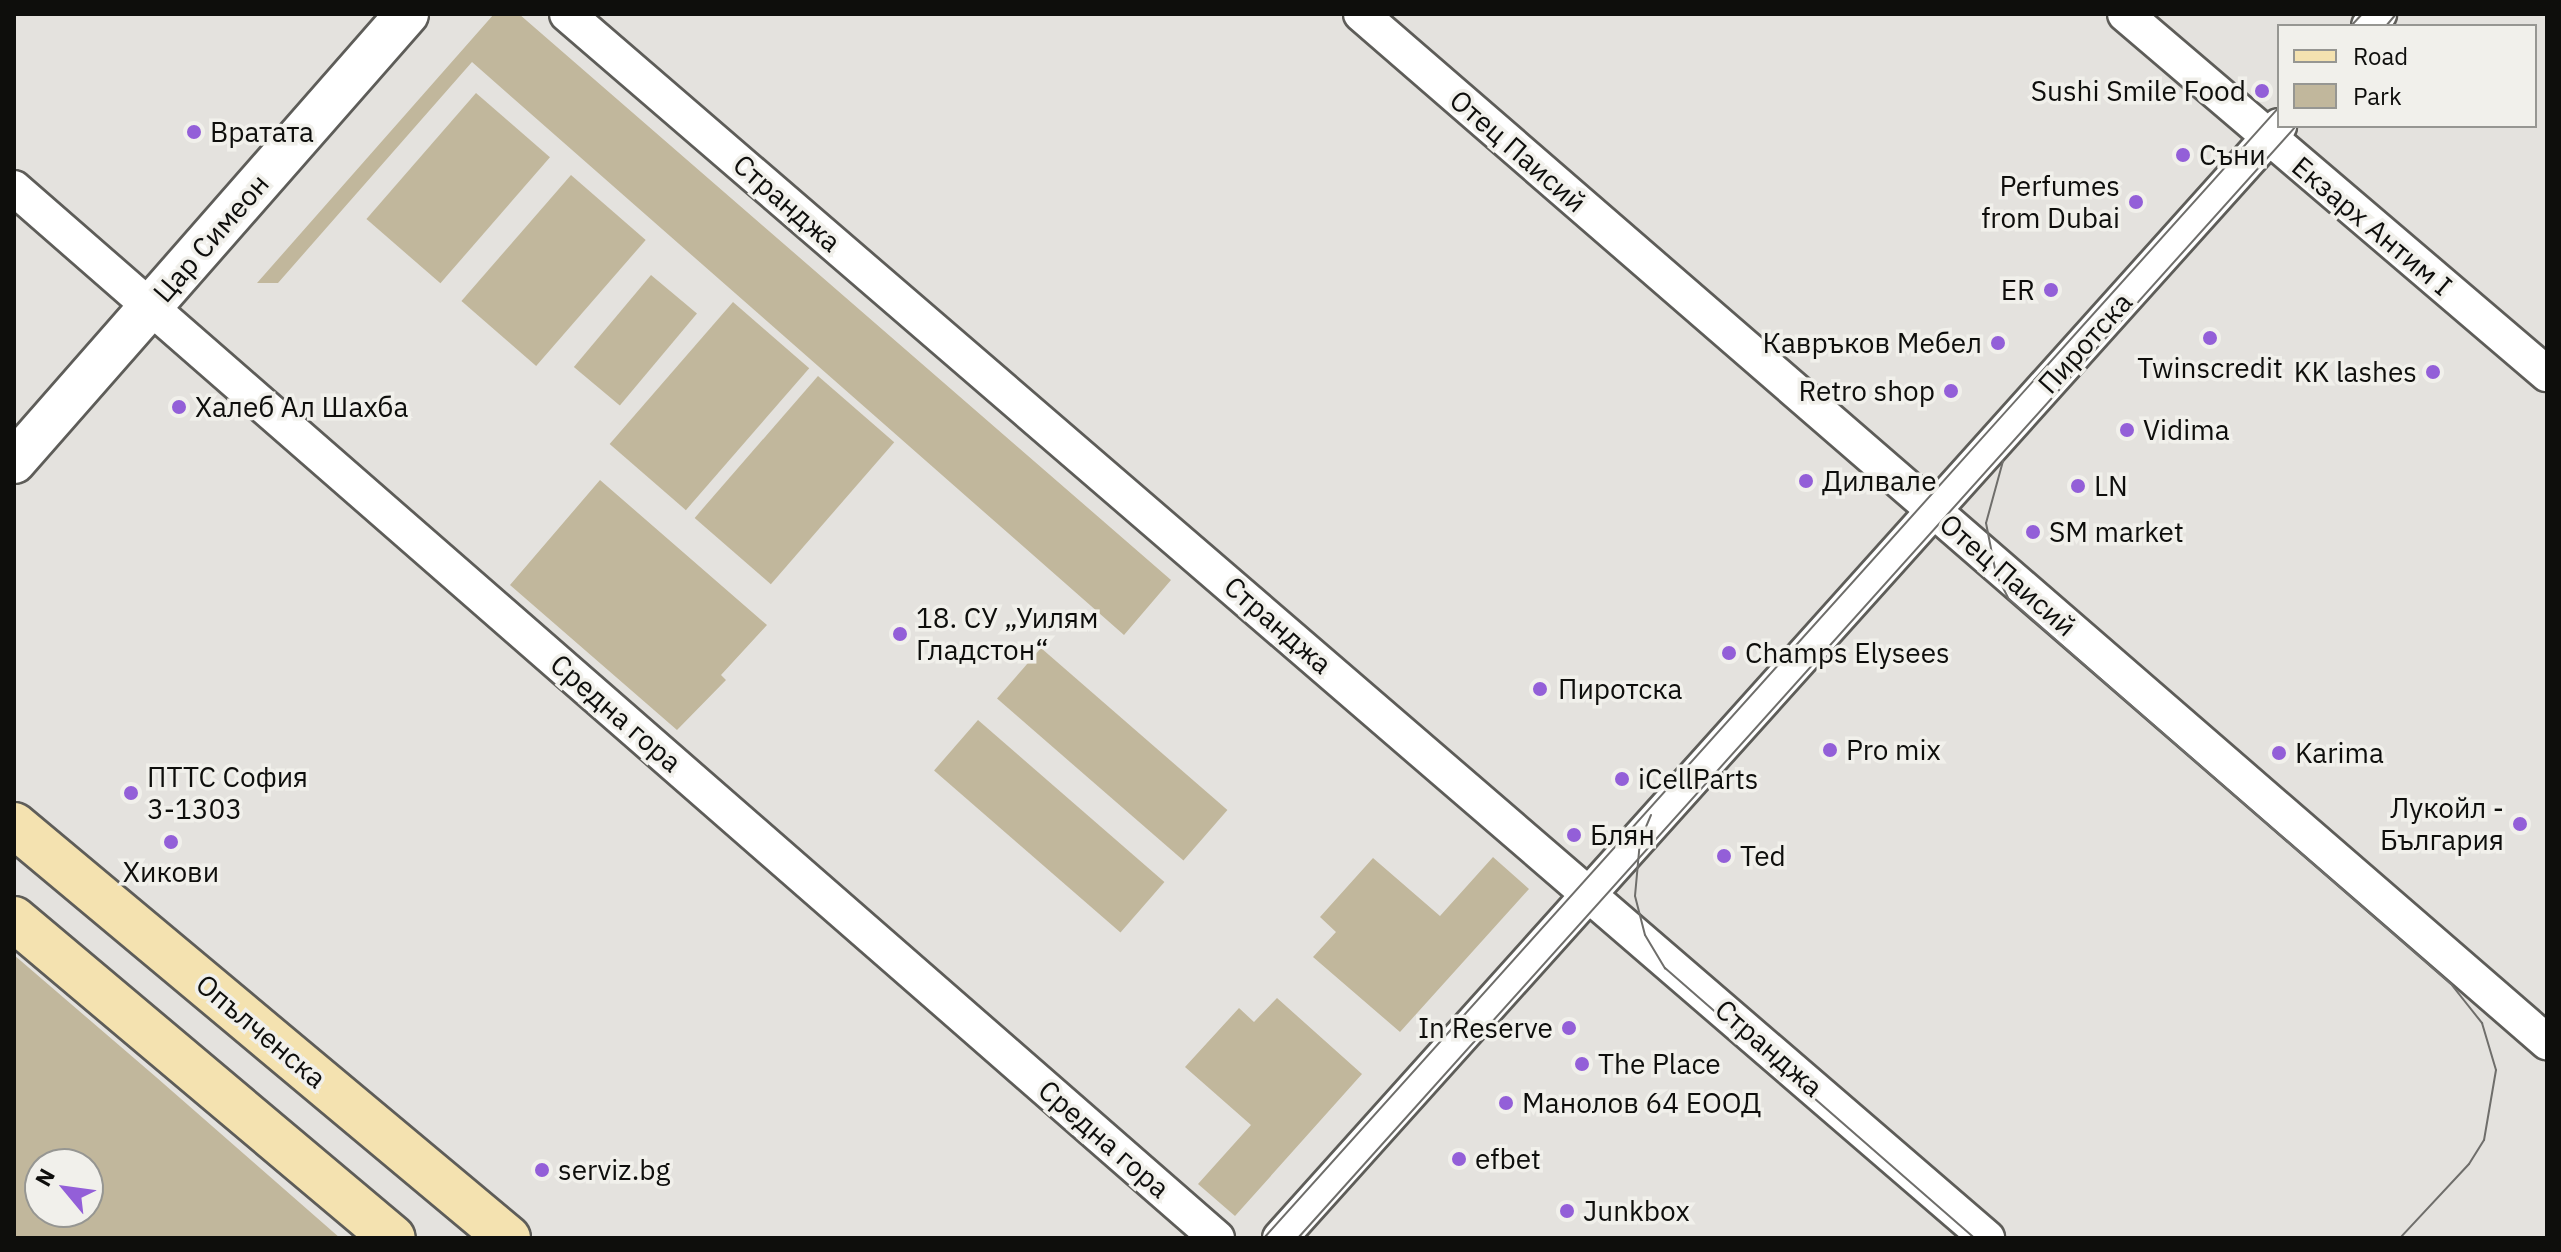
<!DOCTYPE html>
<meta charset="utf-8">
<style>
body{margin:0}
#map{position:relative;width:2561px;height:1252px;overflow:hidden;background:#e4e2de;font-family:"IBM Plex Sans",sans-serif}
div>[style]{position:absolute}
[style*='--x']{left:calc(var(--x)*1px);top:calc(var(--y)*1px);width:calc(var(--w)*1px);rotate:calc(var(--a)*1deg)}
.green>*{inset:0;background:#c1b79c;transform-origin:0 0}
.roads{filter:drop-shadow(2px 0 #5e5d59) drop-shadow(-2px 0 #5e5d59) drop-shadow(0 2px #5e5d59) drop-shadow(0 -2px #5e5d59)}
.minor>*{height:34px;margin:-17px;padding:0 17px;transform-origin:17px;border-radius:17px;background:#fff}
.tertiary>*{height:42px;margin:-21px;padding:0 21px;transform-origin:21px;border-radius:21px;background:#fff}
.primary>*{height:44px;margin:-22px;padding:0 22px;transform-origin:22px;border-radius:22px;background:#f4e2b0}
.tram>*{height:2px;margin:-1px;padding:0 1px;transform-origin:1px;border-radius:1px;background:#6f6e6b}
.dots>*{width:22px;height:22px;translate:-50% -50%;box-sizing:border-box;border:4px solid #f1f0eb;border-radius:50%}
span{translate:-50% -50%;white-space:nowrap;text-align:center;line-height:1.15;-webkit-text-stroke:7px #f1f0eb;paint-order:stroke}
.poi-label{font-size:28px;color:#0e0e0c}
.right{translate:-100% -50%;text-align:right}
.left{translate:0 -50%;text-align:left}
.street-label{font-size:28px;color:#0e0e0c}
.frame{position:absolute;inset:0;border:16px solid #0e0e0c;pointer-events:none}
.legend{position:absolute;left:2277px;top:24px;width:260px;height:104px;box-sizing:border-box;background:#f1f0eb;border:2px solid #969692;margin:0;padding:10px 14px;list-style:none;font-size:24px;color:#0e0e0c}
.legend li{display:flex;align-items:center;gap:16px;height:40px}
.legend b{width:40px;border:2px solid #969692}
.north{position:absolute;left:24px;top:1148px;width:80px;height:80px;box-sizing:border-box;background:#f1f0eb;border:2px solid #969692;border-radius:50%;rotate:299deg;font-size:22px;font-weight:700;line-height:32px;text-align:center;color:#0e0e0c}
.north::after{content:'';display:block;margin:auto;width:28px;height:36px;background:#935fd8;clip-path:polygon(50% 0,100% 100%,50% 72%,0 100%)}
</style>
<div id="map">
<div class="green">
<div style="clip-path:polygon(494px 14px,519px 14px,1171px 580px,1124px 635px,472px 62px,278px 283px,257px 283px)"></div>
<div style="left:476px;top:93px;width:98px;height:167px;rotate:41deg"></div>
<div style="left:571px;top:175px;width:99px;height:167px;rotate:41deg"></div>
<div style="left:651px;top:275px;width:60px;height:120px;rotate:40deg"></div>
<div style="left:733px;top:302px;width:101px;height:188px;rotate:41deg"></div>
<div style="left:818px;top:376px;width:101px;height:188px;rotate:41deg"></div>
<div style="clip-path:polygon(600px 480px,767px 625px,721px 675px,726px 680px,677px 730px,510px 585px)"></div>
<div style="left:1041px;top:648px;width:247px;height:67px;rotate:41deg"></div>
<div style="left:978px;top:720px;width:247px;height:67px;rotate:41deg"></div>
<div style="clip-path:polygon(1493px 857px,1529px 889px,1400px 1032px,1313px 957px,1336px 932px,1320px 917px,1373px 858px,1440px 916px)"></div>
<div style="clip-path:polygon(evenodd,14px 955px,156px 1077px,340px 1238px,14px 1238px,14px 955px,40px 1164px,88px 1164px,88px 1212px,40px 1212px,40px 1164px)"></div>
<div style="clip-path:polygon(1277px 998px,1362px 1074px,1235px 1216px,1198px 1184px,1251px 1125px,1185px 1067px,1239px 1008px,1254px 1022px)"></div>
</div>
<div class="roads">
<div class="minor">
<div style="--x:567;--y:14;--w:1875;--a:40.76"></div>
<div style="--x:1361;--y:14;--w:1570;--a:40.92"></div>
<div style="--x:2125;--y:14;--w:555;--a:40.47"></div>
<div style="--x:2369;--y:26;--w:16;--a:-50"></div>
<div style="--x:14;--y:188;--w:1597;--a:41.12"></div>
<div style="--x:1280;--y:1238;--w:1495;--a:-48.06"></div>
</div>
<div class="tertiary">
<div style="--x:14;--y:462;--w:596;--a:-48.74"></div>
</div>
<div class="primary">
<div style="--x:14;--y:825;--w:644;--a:39.9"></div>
<div style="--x:14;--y:919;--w:495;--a:40.1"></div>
</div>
</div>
<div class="tram">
<div style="--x:2351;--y:26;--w:16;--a:-47"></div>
<div style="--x:2386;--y:26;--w:16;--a:-50"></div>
<div style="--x:2003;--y:461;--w:64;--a:105.3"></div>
<div style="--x:1986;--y:523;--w:52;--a:78.9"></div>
<div style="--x:1996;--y:574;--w:28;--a:63"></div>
<div style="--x:2009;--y:599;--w:586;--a:41.06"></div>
<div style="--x:2451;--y:984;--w:50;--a:51.5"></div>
<div style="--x:2482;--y:1023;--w:49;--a:73.4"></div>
<div style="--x:2496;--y:1070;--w:71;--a:99.7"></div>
<div style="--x:2484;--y:1140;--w:28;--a:122"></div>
<div style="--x:2469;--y:1164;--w:101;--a:133"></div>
<div style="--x:1651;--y:815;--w:28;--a:113"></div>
<div style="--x:1640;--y:841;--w:55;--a:95.2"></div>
<div style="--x:1635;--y:896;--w:40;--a:75.6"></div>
<div style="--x:1645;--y:935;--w:39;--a:59"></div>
<div style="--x:1665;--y:968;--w:411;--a:41.1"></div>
<div style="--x:1264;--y:1238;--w:1520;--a:-48.09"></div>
<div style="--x:1298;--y:1238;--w:1494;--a:-48.09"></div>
</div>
<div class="dots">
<div style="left:2262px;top:91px;background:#935fd8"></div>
<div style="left:194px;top:132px;background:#935fd8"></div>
<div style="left:2183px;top:155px;background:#935fd8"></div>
<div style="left:2136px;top:202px;background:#935fd8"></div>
<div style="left:2051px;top:290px;background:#935fd8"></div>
<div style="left:2210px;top:338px;background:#935fd8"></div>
<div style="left:1998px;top:343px;background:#935fd8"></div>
<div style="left:2433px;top:372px;background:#935fd8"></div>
<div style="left:1951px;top:391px;background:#935fd8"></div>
<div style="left:179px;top:407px;background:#935fd8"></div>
<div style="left:2127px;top:430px;background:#935fd8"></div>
<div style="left:1806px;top:481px;background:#935fd8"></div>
<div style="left:2078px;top:486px;background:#935fd8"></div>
<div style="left:2033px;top:532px;background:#935fd8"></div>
<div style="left:900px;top:634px;background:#935fd8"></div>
<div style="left:1729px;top:653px;background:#935fd8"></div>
<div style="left:1540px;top:689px;background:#935fd8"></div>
<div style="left:1830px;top:750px;background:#935fd8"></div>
<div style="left:2279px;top:753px;background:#935fd8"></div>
<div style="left:1622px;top:779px;background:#935fd8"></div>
<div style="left:131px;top:793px;background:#935fd8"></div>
<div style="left:2520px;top:824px;background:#935fd8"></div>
<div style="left:1574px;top:835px;background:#935fd8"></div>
<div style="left:171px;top:842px;background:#935fd8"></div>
<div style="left:1724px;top:856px;background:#935fd8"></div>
<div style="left:1569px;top:1028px;background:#935fd8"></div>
<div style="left:1582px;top:1064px;background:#935fd8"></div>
<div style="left:1506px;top:1103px;background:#935fd8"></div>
<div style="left:1459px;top:1159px;background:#935fd8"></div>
<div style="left:542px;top:1170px;background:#935fd8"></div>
<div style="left:1567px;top:1211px;background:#935fd8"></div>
</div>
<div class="poi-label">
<span class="right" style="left:2246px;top:91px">Sushi Smile Food</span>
<span class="left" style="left:210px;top:132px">Вратата</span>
<span class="left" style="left:2199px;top:155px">Съни</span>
<span class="right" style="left:2120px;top:202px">Perfumes<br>from Dubai</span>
<span class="right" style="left:2035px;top:290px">ER</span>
<span class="right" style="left:1982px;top:343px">Кавръков Мебел</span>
<span style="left:2210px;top:368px">Twinscredit</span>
<span class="right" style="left:2417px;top:372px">KK lashes</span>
<span class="right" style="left:1935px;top:391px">Retro shop</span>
<span class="left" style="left:195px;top:407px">Халеб Ал Шахба</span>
<span class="left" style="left:2143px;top:430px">Vidima</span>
<span class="left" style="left:1822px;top:481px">Дилвале</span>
<span class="left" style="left:2094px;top:486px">LN</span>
<span class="left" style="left:2049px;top:532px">SM market</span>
<span class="left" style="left:916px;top:634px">18. СУ „Уилям<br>Гладстон“</span>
<span class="left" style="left:1745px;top:653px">Champs Elysees</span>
<span class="left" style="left:1558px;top:689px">Пиротска</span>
<span class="left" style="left:1846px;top:750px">Pro mix</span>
<span class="left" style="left:2295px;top:753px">Karima</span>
<span class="left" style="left:147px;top:793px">ПТТС София<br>3-1303</span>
<span class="left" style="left:1638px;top:779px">iCellParts</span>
<span class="right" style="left:2504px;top:824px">Лукойл -<br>България</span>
<span class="left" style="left:1590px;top:835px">Блян</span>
<span class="left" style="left:1740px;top:856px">Ted</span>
<span style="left:171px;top:872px">Хикови</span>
<span class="right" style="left:1553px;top:1028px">In Reserve</span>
<span class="left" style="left:1598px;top:1064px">The Place</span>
<span class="left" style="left:1522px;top:1103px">Манолов 64 ЕООД</span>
<span class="left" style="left:1475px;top:1159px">efbet</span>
<span class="left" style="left:558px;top:1170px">serviz.bg</span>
<span class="left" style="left:1583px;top:1211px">Junkbox</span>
</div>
<div class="street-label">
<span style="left:1518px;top:151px;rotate:41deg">Отец Паисий</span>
<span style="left:787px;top:203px;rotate:41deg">Странджа</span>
<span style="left:2372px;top:226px;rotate:40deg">Екзарх Антим I</span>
<span style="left:211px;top:238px;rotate:-49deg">Цар Симеон</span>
<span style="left:2085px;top:343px;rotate:-48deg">Пиротска</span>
<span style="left:2008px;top:575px;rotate:41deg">Отец Паисий</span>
<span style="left:1278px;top:625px;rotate:41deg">Странджа</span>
<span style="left:616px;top:713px;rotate:41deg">Средна гора</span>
<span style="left:261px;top:1031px;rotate:40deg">Опълченска</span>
<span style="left:1769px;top:1048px;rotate:41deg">Странджа</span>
<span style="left:1104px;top:1139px;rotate:41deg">Средна гора</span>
</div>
<div class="frame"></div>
<ul class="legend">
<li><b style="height:10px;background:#f4e2b0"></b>Road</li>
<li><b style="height:22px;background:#c1b79c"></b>Park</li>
</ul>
<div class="north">N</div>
</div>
